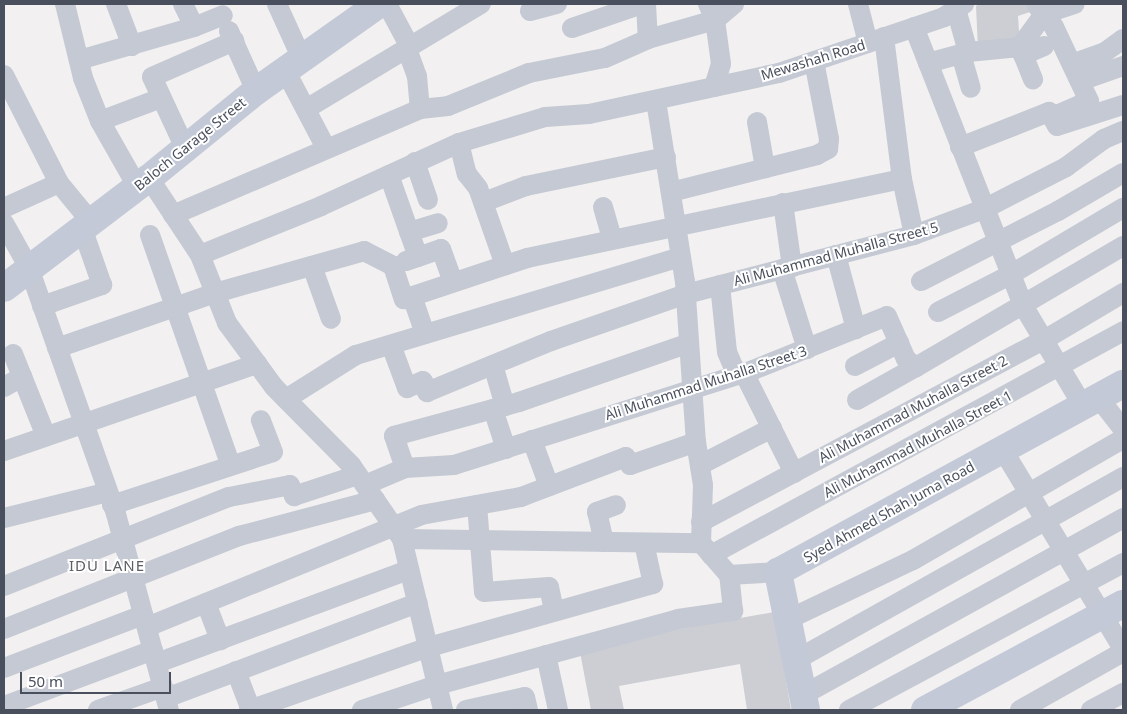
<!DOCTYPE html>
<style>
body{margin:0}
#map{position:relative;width:1127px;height:714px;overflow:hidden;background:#f2f0f0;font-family:"Noto Sans",sans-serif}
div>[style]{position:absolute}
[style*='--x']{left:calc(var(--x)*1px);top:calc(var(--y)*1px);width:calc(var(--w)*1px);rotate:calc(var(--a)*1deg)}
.building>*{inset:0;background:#cdced4}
.street>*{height:20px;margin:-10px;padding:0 10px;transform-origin:10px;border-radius:10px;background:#c4c9d3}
.secondary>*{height:28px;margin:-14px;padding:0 14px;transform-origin:14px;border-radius:14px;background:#c3c9d7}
span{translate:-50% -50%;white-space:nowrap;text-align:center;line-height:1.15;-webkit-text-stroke:4px #fff;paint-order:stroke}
.street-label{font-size:14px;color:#494f5c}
.neighbourhood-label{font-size:15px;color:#5c5e64;letter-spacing:1px}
.frame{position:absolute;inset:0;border:5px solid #494f5c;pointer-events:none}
.scale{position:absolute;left:20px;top:672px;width:151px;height:22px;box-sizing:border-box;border:2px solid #494f5c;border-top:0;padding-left:6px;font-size:15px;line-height:18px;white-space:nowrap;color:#494f5c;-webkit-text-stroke:4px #fff;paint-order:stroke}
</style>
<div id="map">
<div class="building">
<div style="clip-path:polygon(979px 4px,1031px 4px,1036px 10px,1018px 16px,1020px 46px,978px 50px,976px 6px)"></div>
<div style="clip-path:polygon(774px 612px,791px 710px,747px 710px,740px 664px,619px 686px,624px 710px,591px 710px,579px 647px)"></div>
</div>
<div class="street">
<div style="--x:65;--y:4;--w:76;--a:76.3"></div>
<div style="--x:83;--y:78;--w:46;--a:68.4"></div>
<div style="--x:100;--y:121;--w:75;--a:60.4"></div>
<div style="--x:116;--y:4;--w:45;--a:69.1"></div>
<div style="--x:183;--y:4;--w:25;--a:64"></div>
<div style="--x:277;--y:4;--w:60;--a:65.6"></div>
<div style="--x:387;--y:4;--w:49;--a:61.9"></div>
<div style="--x:646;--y:4;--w:35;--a:87"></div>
<div style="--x:708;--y:4;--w:17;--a:66"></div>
<div style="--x:715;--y:20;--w:44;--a:82.2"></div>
<div style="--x:721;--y:64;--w:24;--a:107"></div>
<div style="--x:858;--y:4;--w:40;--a:75.6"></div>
<div style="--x:1037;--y:6;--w:11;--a:49"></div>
<div style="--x:1044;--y:14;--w:32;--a:-18"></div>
<div style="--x:956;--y:9;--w:45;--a:74.4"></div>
<div style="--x:530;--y:11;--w:28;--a:-15"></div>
<div style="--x:914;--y:27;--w:301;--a:68.6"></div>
<div style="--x:1024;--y:307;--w:115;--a:59.2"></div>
<div style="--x:572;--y:28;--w:74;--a:-18.9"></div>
<div style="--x:229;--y:31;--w:66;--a:65.8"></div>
<div style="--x:884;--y:37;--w:143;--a:82.8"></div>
<div style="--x:902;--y:179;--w:57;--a:77.9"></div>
<div style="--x:1020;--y:47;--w:35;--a:68"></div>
<div style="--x:407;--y:49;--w:29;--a:70"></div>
<div style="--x:417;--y:76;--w:33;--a:85"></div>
<div style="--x:961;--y:54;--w:35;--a:74"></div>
<div style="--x:1023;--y:55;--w:23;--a:-23"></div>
<div style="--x:79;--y:60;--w:120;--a:-16"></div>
<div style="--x:194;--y:27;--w:31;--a:-22"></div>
<div style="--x:928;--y:63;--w:41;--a:-15.4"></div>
<div style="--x:968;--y:52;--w:52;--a:-5.5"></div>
<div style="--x:1020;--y:47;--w:41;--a:-54"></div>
<div style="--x:1044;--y:14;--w:16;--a:52"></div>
<div style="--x:1054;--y:27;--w:82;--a:64.7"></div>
<div style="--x:1089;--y:101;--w:40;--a:156.6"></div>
<div style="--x:1072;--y:64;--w:35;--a:-20"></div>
<div style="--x:1105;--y:52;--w:22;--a:-36"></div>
<div style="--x:285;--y:70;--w:88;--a:62.3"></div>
<div style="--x:4;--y:75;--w:121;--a:63"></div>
<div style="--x:59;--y:183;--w:50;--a:50.6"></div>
<div style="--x:1080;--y:81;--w:46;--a:-19.2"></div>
<div style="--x:656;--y:101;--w:183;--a:80.9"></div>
<div style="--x:685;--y:282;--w:160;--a:86.1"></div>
<div style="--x:696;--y:442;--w:44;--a:80.8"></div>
<div style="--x:703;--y:485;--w:58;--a:92"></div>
<div style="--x:701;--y:543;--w:43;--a:48.8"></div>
<div style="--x:729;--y:575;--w:49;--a:-3.5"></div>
<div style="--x:306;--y:109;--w:204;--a:-31"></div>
<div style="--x:100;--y:121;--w:65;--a:-20.7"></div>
<div style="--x:757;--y:122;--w:47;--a:80.1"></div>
<div style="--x:459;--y:143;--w:32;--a:76"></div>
<div style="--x:467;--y:174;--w:18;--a:52"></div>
<div style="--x:478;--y:188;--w:82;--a:70.7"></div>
<div style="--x:960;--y:147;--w:96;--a:-21.5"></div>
<div style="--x:1049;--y:112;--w:16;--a:60"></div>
<div style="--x:1057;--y:126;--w:69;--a:-17.7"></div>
<div style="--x:185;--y:148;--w:78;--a:-114.9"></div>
<div style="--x:152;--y:77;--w:90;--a:-23.7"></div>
<div style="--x:415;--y:162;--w:40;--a:71.1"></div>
<div style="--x:389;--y:175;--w:87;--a:70.5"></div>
<div style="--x:149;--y:178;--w:92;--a:56.5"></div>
<div style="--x:200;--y:255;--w:73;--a:68.3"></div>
<div style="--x:227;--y:323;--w:79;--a:53.7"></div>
<div style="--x:274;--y:387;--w:110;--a:45.4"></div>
<div style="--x:351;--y:465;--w:90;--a:55.4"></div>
<div style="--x:402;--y:539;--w:176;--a:76.5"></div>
<div style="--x:671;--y:192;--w:151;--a:-14.2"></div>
<div style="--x:817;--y:155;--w:13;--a:-29"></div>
<div style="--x:828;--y:149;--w:10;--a:-84"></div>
<div style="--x:829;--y:139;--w:79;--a:-100.9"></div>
<div style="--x:484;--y:202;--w:45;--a:-20.9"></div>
<div style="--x:526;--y:186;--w:143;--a:-11.7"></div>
<div style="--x:783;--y:203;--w:65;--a:82"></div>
<div style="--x:603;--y:207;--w:33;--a:74"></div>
<div style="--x:4;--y:208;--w:60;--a:-24.4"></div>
<div style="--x:173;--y:215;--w:269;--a:-23.2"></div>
<div style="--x:420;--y:109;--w:28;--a:-6"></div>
<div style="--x:448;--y:106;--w:87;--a:-22.2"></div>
<div style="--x:529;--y:73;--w:77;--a:-11.2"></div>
<div style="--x:605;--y:58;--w:47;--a:-23.8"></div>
<div style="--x:648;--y:39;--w:70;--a:-15.8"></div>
<div style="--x:715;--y:20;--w:25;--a:-40"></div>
<div style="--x:4;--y:223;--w:51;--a:60.9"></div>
<div style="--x:29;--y:268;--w:261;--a:70.5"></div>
<div style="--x:116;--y:514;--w:203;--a:74.9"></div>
<div style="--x:409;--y:232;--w:30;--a:-17"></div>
<div style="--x:150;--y:235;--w:243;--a:70.7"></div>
<div style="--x:200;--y:255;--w:131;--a:-22"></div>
<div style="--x:321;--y:206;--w:152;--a:-24.5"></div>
<div style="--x:459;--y:143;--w:90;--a:-16.8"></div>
<div style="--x:545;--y:117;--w:44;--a:-3.9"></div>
<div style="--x:589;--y:114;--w:194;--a:-12.2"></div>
<div style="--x:779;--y:73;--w:174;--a:-18.7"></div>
<div style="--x:944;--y:17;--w:24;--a:-33"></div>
<div style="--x:836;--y:255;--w:77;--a:74.9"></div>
<div style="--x:406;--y:261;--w:37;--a:-19"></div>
<div style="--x:441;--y:249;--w:35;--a:70"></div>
<div style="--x:312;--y:266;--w:56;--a:70.3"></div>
<div style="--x:782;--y:269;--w:84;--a:72.6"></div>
<div style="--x:921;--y:281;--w:154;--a:-27.1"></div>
<div style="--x:1058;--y:211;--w:75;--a:-30.3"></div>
<div style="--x:720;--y:285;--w:67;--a:84"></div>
<div style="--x:727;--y:352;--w:25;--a:67"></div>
<div style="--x:412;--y:296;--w:40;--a:71.1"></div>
<div style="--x:42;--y:306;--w:64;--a:-19.3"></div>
<div style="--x:102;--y:285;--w:60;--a:-109.3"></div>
<div style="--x:938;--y:312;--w:81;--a:-27.2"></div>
<div style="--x:1010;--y:275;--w:131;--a:-30.7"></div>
<div style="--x:391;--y:345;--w:46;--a:69.6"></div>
<div style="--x:407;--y:388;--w:17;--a:-24"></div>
<div style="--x:423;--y:381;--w:12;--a:70"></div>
<div style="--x:427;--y:392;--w:134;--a:-22.4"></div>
<div style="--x:551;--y:341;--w:143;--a:-19.2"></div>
<div style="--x:686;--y:294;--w:236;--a:-14.5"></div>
<div style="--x:914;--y:235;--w:75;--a:-20.4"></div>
<div style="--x:984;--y:209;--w:92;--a:-27.1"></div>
<div style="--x:1066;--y:167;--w:47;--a:-36.4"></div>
<div style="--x:1104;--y:139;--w:21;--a:-23"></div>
<div style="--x:57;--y:348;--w:167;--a:-19.2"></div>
<div style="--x:215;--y:293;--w:155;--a:-15.7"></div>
<div style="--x:364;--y:251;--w:33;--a:27"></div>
<div style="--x:393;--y:266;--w:35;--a:72"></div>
<div style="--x:404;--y:299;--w:130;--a:-18.4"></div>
<div style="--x:527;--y:258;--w:383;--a:-11.9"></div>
<div style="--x:13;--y:354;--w:88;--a:68.1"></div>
<div style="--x:493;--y:365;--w:43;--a:73.7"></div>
<div style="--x:855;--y:366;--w:50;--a:-27.6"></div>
<div style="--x:744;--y:373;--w:112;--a:63.4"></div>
<div style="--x:4;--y:387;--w:21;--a:-29"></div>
<div style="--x:1098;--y:397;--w:41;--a:52"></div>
<div style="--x:286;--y:399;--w:83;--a:-32.2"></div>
<div style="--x:356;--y:355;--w:339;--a:-16.8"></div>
<div style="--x:857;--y:400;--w:68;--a:-29.2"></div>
<div style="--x:493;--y:409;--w:42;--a:72"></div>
<div style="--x:532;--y:440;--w:49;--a:69.7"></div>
<div style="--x:1003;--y:450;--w:232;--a:58.9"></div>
<div style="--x:4;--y:451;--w:268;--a:-19"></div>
<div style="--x:700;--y:465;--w:81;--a:-27.2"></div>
<div style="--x:405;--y:468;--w:49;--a:-3.5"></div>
<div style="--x:454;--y:465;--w:314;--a:-17.6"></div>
<div style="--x:753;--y:370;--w:144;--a:-21.9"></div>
<div style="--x:887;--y:316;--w:47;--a:66.2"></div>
<div style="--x:906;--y:359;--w:13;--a:39"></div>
<div style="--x:916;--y:367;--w:240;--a:-30.3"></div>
<div style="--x:365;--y:485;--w:43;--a:-23"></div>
<div style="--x:405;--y:468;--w:34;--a:-109"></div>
<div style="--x:394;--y:436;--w:130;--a:-15.2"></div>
<div style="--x:519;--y:402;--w:180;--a:-19.1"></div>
<div style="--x:112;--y:505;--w:169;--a:-18.2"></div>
<div style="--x:273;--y:452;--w:34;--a:-111"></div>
<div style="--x:477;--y:505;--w:87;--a:85.4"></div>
<div style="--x:484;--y:592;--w:65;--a:-4.4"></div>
<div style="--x:549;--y:587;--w:25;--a:78"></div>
<div style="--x:4;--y:518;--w:107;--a:-14"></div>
<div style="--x:701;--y:522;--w:388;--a:-28"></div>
<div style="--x:1044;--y:340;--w:92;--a:-30.7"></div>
<div style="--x:402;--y:539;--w:299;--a:0.8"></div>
<div style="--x:604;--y:542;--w:31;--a:-103"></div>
<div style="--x:597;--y:512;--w:20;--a:-20"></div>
<div style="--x:711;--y:555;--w:469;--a:-28.5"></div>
<div style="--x:4;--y:586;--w:242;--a:-21.6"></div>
<div style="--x:229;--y:497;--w:62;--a:-11.1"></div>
<div style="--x:290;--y:485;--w:12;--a:70"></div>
<div style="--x:294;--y:496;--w:67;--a:-18.2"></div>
<div style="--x:206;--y:603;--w:40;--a:69"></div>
<div style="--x:787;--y:620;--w:140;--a:-25.5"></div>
<div style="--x:913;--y:560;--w:242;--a:-30"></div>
<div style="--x:147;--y:627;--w:296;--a:-22.2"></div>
<div style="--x:421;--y:515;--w:102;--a:-10.2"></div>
<div style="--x:521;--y:497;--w:112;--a:-20.9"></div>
<div style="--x:626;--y:457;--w:9;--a:63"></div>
<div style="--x:630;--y:465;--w:70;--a:-19.2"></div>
<div style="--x:4;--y:629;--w:253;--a:-21.6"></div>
<div style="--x:239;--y:536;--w:141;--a:-14.8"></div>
<div style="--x:546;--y:655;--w:56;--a:77.7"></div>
<div style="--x:794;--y:661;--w:377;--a:-29.2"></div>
<div style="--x:157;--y:663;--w:269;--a:-20.3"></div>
<div style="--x:4;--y:668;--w:149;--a:-20.9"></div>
<div style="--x:236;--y:671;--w:42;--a:69"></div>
<div style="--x:803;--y:695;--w:366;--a:-28.9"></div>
<div style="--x:166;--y:698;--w:269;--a:-20.7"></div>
<div style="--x:4;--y:706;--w:159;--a:-20.6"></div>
<div style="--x:98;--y:710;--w:69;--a:-19.5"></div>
<div style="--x:249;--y:710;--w:191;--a:-19.3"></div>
<div style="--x:429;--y:647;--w:233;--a:-15.7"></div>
<div style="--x:653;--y:584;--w:42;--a:-102.4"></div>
<div style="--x:362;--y:710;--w:79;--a:-18.4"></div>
<div style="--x:437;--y:685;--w:250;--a:-15.3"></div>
<div style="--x:678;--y:619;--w:56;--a:-8.3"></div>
<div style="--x:733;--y:611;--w:36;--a:-96"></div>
<div style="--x:466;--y:710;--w:60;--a:-12.4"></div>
<div style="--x:525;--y:697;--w:13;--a:77"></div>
<div style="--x:849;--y:710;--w:311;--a:-28.2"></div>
<div style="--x:1020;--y:710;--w:118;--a:-29.4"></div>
<div style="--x:1091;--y:710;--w:36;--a:-28"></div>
</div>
<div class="secondary">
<div style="--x:4;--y:288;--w:182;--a:-37.2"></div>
<div style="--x:149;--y:178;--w:138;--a:-39.1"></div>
<div style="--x:256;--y:91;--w:151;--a:-35.3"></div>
<div style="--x:806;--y:710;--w:141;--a:-101.5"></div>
<div style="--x:778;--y:572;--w:393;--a:-28.6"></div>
<div style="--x:925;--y:710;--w:225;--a:-28.2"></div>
</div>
<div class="street-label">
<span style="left:813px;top:60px;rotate:-17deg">Mewashah Road</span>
<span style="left:190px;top:144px;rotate:-39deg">Baloch Garage Street</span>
<span style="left:836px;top:254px;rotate:-15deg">Ali Muhammad Muhalla Street 5</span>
<span style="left:706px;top:383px;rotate:-18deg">Ali Muhammad Muhalla Street 3</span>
<span style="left:913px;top:409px;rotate:-28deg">Ali Muhammad Muhalla Street 2</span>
<span style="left:918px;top:444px;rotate:-28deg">Ali Muhammad Muhalla Street 1</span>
<span style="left:889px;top:512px;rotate:-29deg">Syed Ahmed Shah Juma Road</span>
</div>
<div class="neighbourhood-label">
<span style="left:107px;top:566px">IDU LANE</span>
</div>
<div class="frame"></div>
<div class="scale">50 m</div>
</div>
